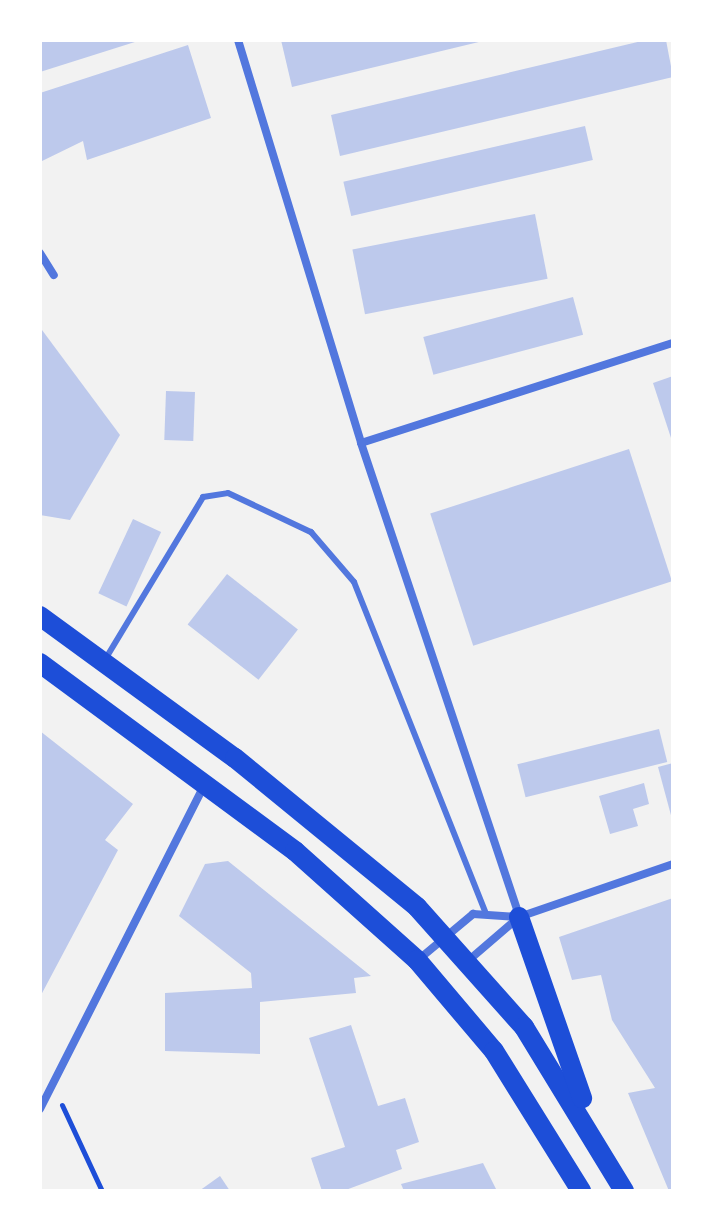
<!DOCTYPE html>
<style>
body{margin:0}
#map{position:relative;width:713px;height:1231px;overflow:hidden;background:#f2f2f2;font-family:Ubuntu,sans-serif}
div>[style]{position:absolute}
[style*='--x']{left:calc(var(--x)*1px);top:calc(var(--y)*1px);width:calc(var(--w)*1px);rotate:calc(var(--a)*1deg)}
.building>*{inset:0;background:#bdc9ec;transform-origin:0 0}
.path>*{height:5px;margin:-2.5px;padding:0 2.5px;transform-origin:2.5px;border-radius:2.5px;background:#1d4ed8}
.service>*{height:6px;margin:-3px;padding:0 3px;transform-origin:3px;border-radius:3px;background:#5277de}
.minor>*{height:8px;margin:-4px;padding:0 4px;transform-origin:4px;border-radius:4px;background:#5277de}
.primary>*{height:20px;margin:-10px;padding:0 10px;transform-origin:10px;border-radius:10px;background:#1d4ed8}
span{translate:-50% -50%;white-space:nowrap;text-align:center;line-height:1.15;-webkit-text-stroke:8px #fff;paint-order:stroke}
.frame{position:absolute;inset:0;border:42px solid #fff;pointer-events:none}
</style>
<div id="map">
<div class="building">
<div style="clip-path:polygon(40px 40px,137px 40px,138px 41px,40px 72px)"></div>
<div style="clip-path:polygon(281px 40px,482px 40px,483px 41px,292px 87px)"></div>
<div style="clip-path:polygon(646px 40px,666px 40px,673px 77px,340px 156px,331px 115px)"></div>
<div style="clip-path:polygon(188px 45px,211px 118px,87px 160px,83px 141px,40px 162px,40px 93px)"></div>
<div style="left:585px;top:126px;width:35px;height:248px;rotate:77deg"></div>
<div style="left:535px;top:214px;width:66px;height:186px;rotate:79deg"></div>
<div style="left:573px;top:297px;width:39px;height:155px;rotate:75deg"></div>
<div style="clip-path:polygon(42px 330px,120px 435px,70px 520px,40px 515px)"></div>
<div style="clip-path:polygon(673px 376px,673px 441px,672px 441px,653px 383px)"></div>
<div style="left:166px;top:391px;width:29px;height:49px;rotate:2deg"></div>
<div style="left:629px;top:449px;width:139px;height:209px;rotate:72deg"></div>
<div style="left:133px;top:519px;width:31px;height:82px;rotate:25deg"></div>
<div style="left:227px;top:574px;width:90px;height:64px;rotate:38deg"></div>
<div style="left:659px;top:729px;width:34px;height:146px;rotate:76deg"></div>
<div style="clip-path:polygon(40px 731px,133px 804px,105px 840px,118px 850px,40px 997px)"></div>
<div style="clip-path:polygon(673px 763px,673px 819px,672px 819px,658px 767px)"></div>
<div style="clip-path:polygon(644px 783px,649px 804px,633px 809px,638px 826px,610px 834px,599px 796px)"></div>
<div style="clip-path:polygon(228px 861px,371px 976px,354px 978px,356px 993px,260px 1002px,260px 1054px,165px 1051px,165px 993px,252px 988px,251px 973px,179px 916px,205px 864px)"></div>
<div style="clip-path:polygon(673px 898px,673px 1191px,669px 1191px,628px 1093px,655px 1088px,612px 1020px,601px 975px,572px 980px,559px 937px)"></div>
<div style="clip-path:polygon(351px 1025px,378px 1106px,405px 1098px,419px 1142px,396px 1150px,402px 1169px,343px 1191px,322px 1191px,311px 1158px,345px 1147px,309px 1038px)"></div>
<div style="clip-path:polygon(483px 1163px,497px 1191px,404px 1191px,401px 1184px)"></div>
<div style="clip-path:polygon(220px 1176px,230px 1191px,199px 1191px)"></div>
</div>
<div class="path">
<div style="--x:62;--y:1105;--w:95;--a:65.1"></div>
</div>
<div class="service">
<div style="--x:106;--y:658;--w:188;--a:-58.9"></div>
<div style="--x:203;--y:497;--w:25;--a:-9"></div>
<div style="--x:228;--y:493;--w:92;--a:25.2"></div>
<div style="--x:311;--y:532;--w:66;--a:49.3"></div>
<div style="--x:354;--y:582;--w:355;--a:68.3"></div>
</div>
<div class="minor">
<div style="--x:238;--y:40;--w:421;--a:73"></div>
<div style="--x:361;--y:443;--w:499;--a:71.5"></div>
<div style="--x:40;--y:253;--w:26;--a:58"></div>
<div style="--x:361;--y:443;--w:328;--a:-17.8"></div>
<div style="--x:418;--y:960;--w:72;--a:-39.9"></div>
<div style="--x:473;--y:914;--w:45;--a:3.8"></div>
<div style="--x:469;--y:960;--w:66;--a:-40.7"></div>
<div style="--x:519;--y:917;--w:163;--a:-19"></div>
<div style="--x:40;--y:1109;--w:362;--a:-63.1"></div>
</div>
<div class="primary">
<div style="--x:40;--y:616;--w:241;--a:36.1"></div>
<div style="--x:235;--y:758;--w:235;--a:39.3"></div>
<div style="--x:417;--y:907;--w:161;--a:48.3"></div>
<div style="--x:524;--y:1027;--w:192;--a:58.6"></div>
<div style="--x:40;--y:663;--w:317;--a:36.4"></div>
<div style="--x:295;--y:851;--w:164;--a:41.8"></div>
<div style="--x:417;--y:960;--w:119;--a:49.8"></div>
<div style="--x:494;--y:1051;--w:165;--a:58.1"></div>
<div style="--x:519;--y:917;--w:192;--a:70.8"></div>
</div>
<div class="frame"></div>
</div>
